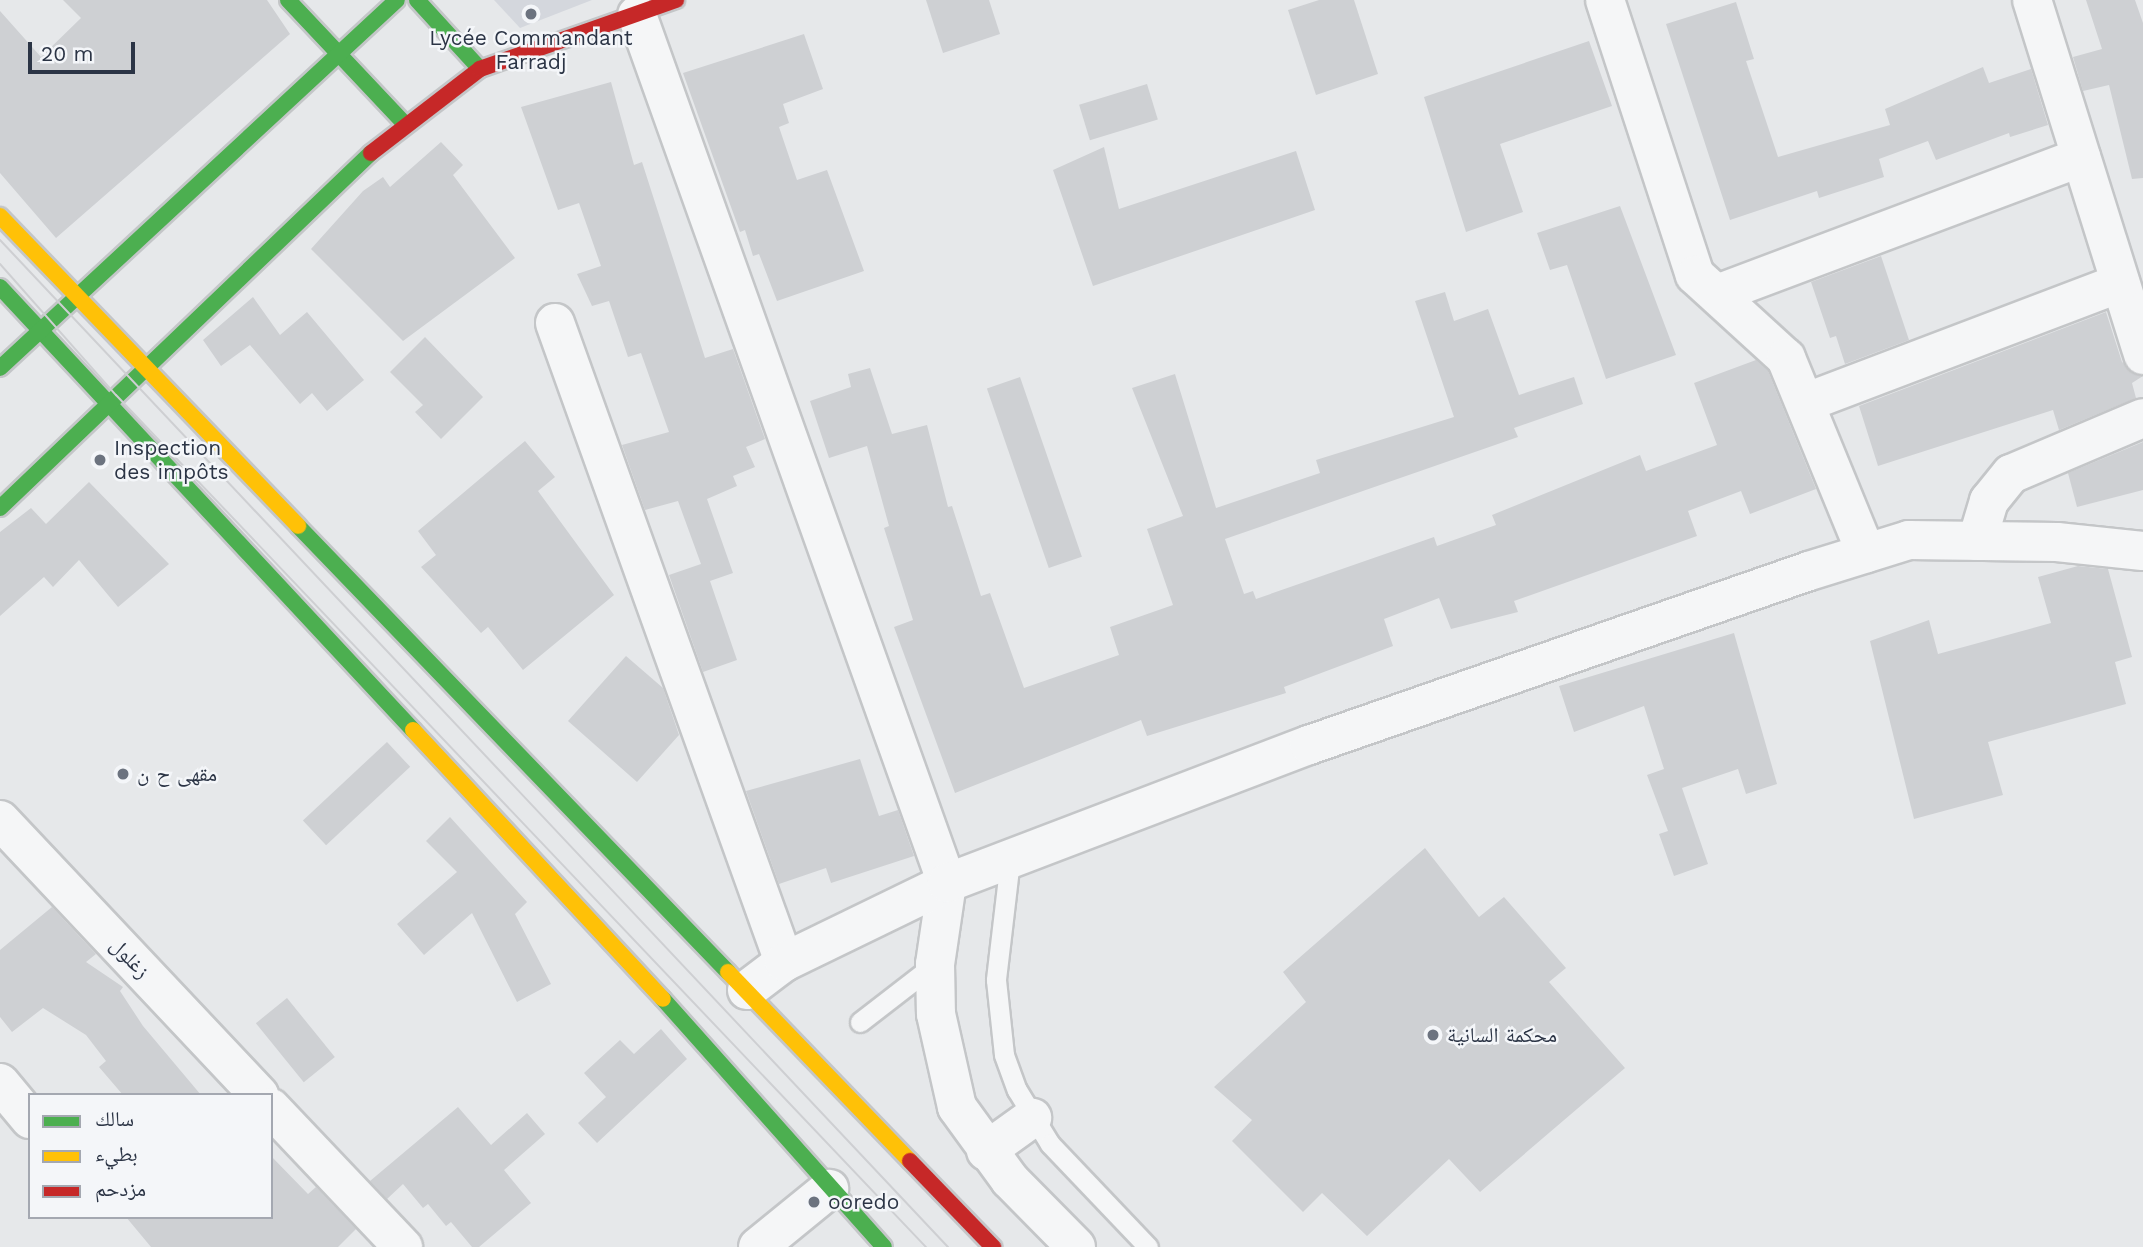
<!DOCTYPE html>
<meta charset="utf-8">
<style>
body{margin:0}
#map{position:relative;width:2143px;height:1247px;overflow:hidden;background:#e6e8ea;font-family:"Work Sans","Noto Naskh Arabic",sans-serif}
div>[style]{position:absolute}
[style*='--x']{left:calc(var(--x)*1px);top:calc(var(--y)*1px);width:calc(var(--w)*1px);rotate:calc(var(--a)*1deg)}
.built>*{inset:0;background:#d4d7dd}
.building>*{inset:0;background:#ced0d3;transform-origin:0 0}
.roads{filter:drop-shadow(2px 0 #c4c6c8) drop-shadow(-2px 0 #c4c6c8) drop-shadow(0 2px #c4c6c8) drop-shadow(0 -2px #c4c6c8)}
.lane>*{height:19px;margin:-9.5px;padding:0 9.5px;transform-origin:9.5px;border-radius:9.5px;background:#f5f6f7}
.street>*{height:38px;margin:-19px;padding:0 19px;transform-origin:19px;border-radius:19px;background:#f5f6f7}
.fast>*{height:16px;margin:-8px;padding:0 8px;transform-origin:8px;border-radius:8px;background:#4caf50}
.slow>*{height:16px;margin:-8px;padding:0 8px;transform-origin:8px;border-radius:8px;background:#ffc107}
.jam>*{height:16px;margin:-8px;padding:0 8px;transform-origin:8px;border-radius:8px;background:#c62828}
.tram>*{height:2px;margin:-1px;padding:0 1px;transform-origin:1px;border-radius:1px;background:#cecfd2}
.dots>*{width:19px;height:19px;translate:-50% -50%;box-sizing:border-box;border:4px solid #f4f6f9;border-radius:50%}
span{translate:-50% -50%;white-space:nowrap;text-align:center;line-height:1.15;-webkit-text-stroke:5px #f4f6f9;paint-order:stroke}
.poi-label{font-size:21px;color:#2b3445}
.left{translate:0 -50%;text-align:left}
.street-label{font-size:21px;color:#2b3445}
.legend{position:absolute;left:28px;top:1093px;width:245px;height:126px;box-sizing:border-box;background:#f4f6f9;border:2px solid #a4a8b1;margin:0;padding:9px 12px;list-style:none;font-size:21px;color:#2b3445}
.legend li{display:flex;align-items:center;gap:14px;height:35px}
.legend b{width:35px;border:2px solid #a4a8b1}
.scale{position:absolute;left:28px;top:42px;width:107px;height:32px;box-sizing:border-box;border:4px solid #2b3445;border-top:0;padding-left:9px;font-size:21px;line-height:24px;white-space:nowrap;color:#2b3445;-webkit-text-stroke:5px #f4f6f9;paint-order:stroke}
</style>
<div id="map">
<div class="built">
<div style="clip-path:polygon(494px 0,592px 0,520px 28px)"></div>
</div>
<div class="building">
<div style="clip-path:polygon(63px 0,267px 0,290px 34px,56px 238px,0 173px,0 11px,41px 57px,81px 18px)"></div>
<div style="clip-path:polygon(926px 0,989px 0,1000px 34px,943px 53px)"></div>
<div style="clip-path:polygon(1319px 0,1354px 0,1378px 74px,1316px 95px,1288px 10px)"></div>
<div style="clip-path:polygon(2086px 0,2135px 0,2143px 23px,2143px 178px,2132px 179px,2109px 85px,2083px 91px,2073px 57px,2102px 49px)"></div>
<div style="clip-path:polygon(1736px 2px,1754px 59px,1746px 61px,1778px 157px,1890px 125px,1885px 109px,1983px 67px,1989px 83px,2031px 69px,2048px 125px,2010px 137px,2009px 133px,1936px 160px,1928px 141px,1879px 159px,1884px 177px,1819px 198px,1817px 191px,1730px 220px,1666px 24px)"></div>
<div style="clip-path:polygon(804px 34px,823px 89px,783px 104px,789px 123px,779px 127px,797px 180px,827px 170px,864px 271px,777px 301px,759px 254px,753px 256px,745px 230px,740px 232px,683px 73px)"></div>
<div style="clip-path:polygon(1589px 41px,1612px 106px,1500px 144px,1523px 212px,1466px 232px,1424px 97px)"></div>
<div style="clip-path:polygon(611px 82px,634px 165px,642px 162px,705px 358px,733px 349px,765px 439px,746px 447px,755px 467px,733px 476px,737px 486px,707px 499px,733px 573px,710px 581px,737px 660px,703px 672px,669px 575px,701px 564px,678px 501px,645px 510px,622px 445px,669px 432px,641px 353px,628px 357px,609px 301px,592px 306px,577px 274px,601px 266px,579px 203px,558px 210px,521px 107px)"></div>
<div style="left:1147px;top:84px;width:37px;height:71px;rotate:73deg"></div>
<div style="clip-path:polygon(441px 142px,463px 165px,453px 175px,515px 258px,403px 341px,311px 249px,363px 191px,383px 177px,390px 187px)"></div>
<div style="clip-path:polygon(1104px 147px,1119px 209px,1296px 151px,1315px 210px,1093px 286px,1053px 170px)"></div>
<div style="clip-path:polygon(1620px 206px,1676px 355px,1606px 379px,1567px 265px,1550px 270px,1537px 233px)"></div>
<div style="clip-path:polygon(1881px 256px,1909px 340px,1845px 364px,1836px 336px,1830px 338px,1811px 282px)"></div>
<div style="clip-path:polygon(1445px 292px,1454px 321px,1488px 309px,1519px 395px,1574px 377px,1583px 404px,1514px 428px,1518px 437px,1225px 539px,1244px 594px,1253px 591px,1256px 599px,1434px 537px,1437px 546px,1496px 525px,1492px 515px,1640px 455px,1646px 471px,1717px 445px,1694px 383px,1756px 360px,1768px 371px,1816px 489px,1750px 514px,1741px 491px,1688px 511px,1697px 536px,1514px 601px,1518px 612px,1451px 629px,1439px 598px,1384px 619px,1393px 646px,1284px 687px,1286px 693px,1147px 736px,1141px 720px,955px 793px,894px 627px,913px 620px,884px 528px,889px 526px,867px 446px,829px 458px,810px 401px,851px 387px,848px 374px,870px 368px,892px 434px,927px 425px,948px 507px,952px 506px,981px 596px,990px 593px,1024px 688px,1119px 655px,1110px 627px,1173px 605px,1147px 529px,1183px 516px,1132px 388px,1175px 374px,1216px 508px,1320px 473px,1316px 460px,1454px 417px,1415px 301px)"></div>
<div style="clip-path:polygon(253px 297px,280px 335px,307px 312px,364px 380px,327px 411px,312px 393px,300px 404px,250px 345px,221px 366px,203px 340px)"></div>
<div style="clip-path:polygon(2106px 312px,2122px 362px,2143px 376px,2132px 383px,2136px 398px,2059px 430px,2053px 410px,1878px 466px,1859px 406px)"></div>
<div style="clip-path:polygon(425px 337px,483px 397px,441px 439px,415px 412px,423px 405px,390px 372px)"></div>
<div style="left:1020px;top:377px;width:190px;height:35px;rotate:71deg"></div>
<div style="clip-path:polygon(525px 441px,555px 477px,538px 491px,614px 595px,523px 670px,488px 627px,481px 633px,421px 567px,436px 555px,418px 531px)"></div>
<div style="clip-path:polygon(2143px 442px,2143px 490px,2077px 507px,2068px 473px)"></div>
<div style="clip-path:polygon(89px 482px,169px 564px,118px 607px,79px 560px,53px 587px,44px 577px,0 616px,0 532px,31px 508px,46px 524px)"></div>
<div style="clip-path:polygon(2078px 566px,2108px 569px,2132px 657px,2115px 662px,2126px 704px,1988px 742px,2003px 795px,1914px 819px,1870px 641px,1929px 620px,1938px 654px,2051px 623px,2038px 577px)"></div>
<div style="clip-path:polygon(1734px 633px,1777px 784px,1746px 794px,1738px 769px,1682px 788px,1708px 864px,1674px 876px,1659px 834px,1668px 831px,1647px 775px,1664px 769px,1644px 706px,1574px 732px,1559px 686px)"></div>
<div style="clip-path:polygon(626px 656px,663px 688px,679px 735px,637px 782px,568px 721px)"></div>
<div style="left:387px;top:742px;width:34px;height:115px;rotate:47deg"></div>
<div style="clip-path:polygon(860px 759px,879px 816px,898px 810px,914px 856px,831px 883px,826px 868px,779px 884px,746px 791px)"></div>
<div style="clip-path:polygon(450px 817px,527px 902px,515px 914px,551px 984px,517px 1002px,472px 913px,424px 955px,397px 924px,457px 872px,426px 841px)"></div>
<div style="clip-path:polygon(1425px 848px,1479px 917px,1504px 897px,1566px 968px,1549px 982px,1625px 1068px,1480px 1192px,1449px 1159px,1367px 1236px,1322px 1193px,1303px 1212px,1232px 1141px,1252px 1120px,1214px 1087px,1306px 1002px,1283px 972px)"></div>
<div style="clip-path:polygon(52px 907px,96px 954px,86px 962px,123px 987px,120px 991px,143px 1026px,201px 1095px,123px 1095px,99px 1067px,106px 1061px,86px 1035px,43px 1008px,12px 1032px,0 1017px,0 950px)"></div>
<div style="left:287px;top:998px;width:76px;height:40px;rotate:51deg"></div>
<div style="clip-path:polygon(661px 1029px,687px 1059px,597px 1143px,578px 1123px,606px 1097px,584px 1073px,620px 1040px,634px 1054px)"></div>
<div style="clip-path:polygon(458px 1107px,491px 1145px,527px 1113px,545px 1134px,504px 1170px,531px 1203px,479px 1247px,472px 1247px,451px 1222px,446px 1226px,428px 1204px,423px 1208px,403px 1184px,387px 1199px,370px 1181px)"></div>
<div style="clip-path:polygon(271px 1156px,308px 1194px,316px 1187px,356px 1229px,338px 1247px,151px 1247px,126px 1217px,271px 1217px)"></div>
</div>
<div class="roads">
<div class="lane">
<div style="--x:1010;--y:860;--w:121;--a:96.7"></div>
<div style="--x:996;--y:980;--w:75;--a:83.9"></div>
<div style="--x:1004;--y:1055;--w:37;--a:70"></div>
<div style="--x:1017;--y:1090;--w:63;--a:58.6"></div>
<div style="--x:1050;--y:1144;--w:142;--a:46.4"></div>
<div style="--x:860;--y:1022;--w:95;--a:-37.7"></div>
</div>
<div class="street">
<div style="--x:1605;--y:0;--w:289;--a:71.9"></div>
<div style="--x:1695;--y:275;--w:123;--a:42.4"></div>
<div style="--x:1786;--y:358;--w:211;--a:67.7"></div>
<div style="--x:2032;--y:0;--w:372;--a:72.6"></div>
<div style="--x:637;--y:15;--w:922;--a:70.35"></div>
<div style="--x:947;--y:883;--w:82;--a:98.4"></div>
<div style="--x:935;--y:964;--w:50;--a:88.9"></div>
<div style="--x:936;--y:1014;--w:95;--a:77.3"></div>
<div style="--x:957;--y:1107;--w:90;--a:54"></div>
<div style="--x:1010;--y:1180;--w:94;--a:45.4"></div>
<div style="--x:1717;--y:294;--w:389;--a:-20.6"></div>
<div style="--x:555;--y:323;--w:679;--a:70.28"></div>
<div style="--x:1807;--y:402;--w:335;--a:-20.8"></div>
<div style="--x:1977;--y:541;--w:42;--a:-73.3"></div>
<div style="--x:1989;--y:501;--w:35;--a:-51"></div>
<div style="--x:2011;--y:474;--w:143;--a:-23"></div>
<div style="--x:0;--y:820;--w:378;--a:46.7"></div>
<div style="--x:747;--y:990;--w:46;--a:-37.1"></div>
<div style="--x:784;--y:962;--w:181;--a:-25.9"></div>
<div style="--x:947;--y:883;--w:387;--a:-20.9"></div>
<div style="--x:1309;--y:745;--w:529;--a:-19.19"></div>
<div style="--x:1809;--y:571;--w:105;--a:-17.2"></div>
<div style="--x:1909;--y:540;--w:148;--a:0.8"></div>
<div style="--x:2057;--y:542;--w:86;--a:6"></div>
<div style="--x:0;--y:1083;--w:47;--a:50.2"></div>
<div style="--x:271;--y:1108;--w:192;--a:46.5"></div>
<div style="--x:986;--y:1151;--w:57;--a:-35.7"></div>
<div style="--x:758;--y:1247;--w:92;--a:-39.2"></div>
</div>
<div class="fast">
<div style="--x:288;--y:0;--w:169;--a:46.7"></div>
<div style="--x:417;--y:0;--w:93;--a:47.6"></div>
<div style="--x:0;--y:287;--w:606;--a:47.01"></div>
<div style="--x:0;--y:368;--w:541;--a:-42.83"></div>
<div style="--x:0;--y:508;--w:513;--a:-43.74"></div>
<div style="--x:298;--y:526;--w:620;--a:46.05"></div>
<div style="--x:663;--y:999;--w:332;--a:48.3"></div>
</div>
<div class="slow">
<div style="--x:0;--y:216;--w:430;--a:46.1"></div>
<div style="--x:413;--y:730;--w:367;--a:47.1"></div>
<div style="--x:728;--y:972;--w:262;--a:46.1"></div>
</div>
<div class="jam">
<div style="--x:371;--y:153;--w:138;--a:-37.6"></div>
<div style="--x:480;--y:69;--w:208;--a:-19.4"></div>
<div style="--x:910;--y:1161;--w:120;--a:46"></div>
</div>
</div>
<div class="tram">
<div style="--x:0;--y:240;--w:1383;--a:46.73"></div>
<div style="--x:0;--y:264;--w:175;--a:48.5"></div>
<div style="--x:116;--y:395;--w:1176;--a:46.45"></div>
</div>
<div class="dots">
<div style="left:531px;top:14px;background:#6c737f"></div>
<div style="left:100px;top:460px;background:#6c737f"></div>
<div style="left:123px;top:774px;background:#6c737f"></div>
<div style="left:1433px;top:1035px;background:#6c737f"></div>
<div style="left:814px;top:1202px;background:#6c737f"></div>
</div>
<div class="poi-label">
<span style="left:531px;top:50px">Lycée Commandant<br>Farradj</span>
<span class="left" style="left:114px;top:460px">Inspection<br>des impôts</span>
<span class="left" style="left:137px;top:774px">مقهى ح ن</span>
<span class="left" style="left:1447px;top:1035px">محكمة السانية</span>
<span class="left" style="left:828px;top:1202px">ooredo</span>
</div>
<div class="street-label">
<span style="left:130px;top:958px;rotate:47deg">زغلول</span>
</div>
<ul class="legend">
<li><b style="height:9px;background:#4caf50"></b>سالك</li>
<li><b style="height:9px;background:#ffc107"></b>بطيء</li>
<li><b style="height:9px;background:#c62828"></b>مزدحم</li>
</ul>
<div class="scale">20 m</div>
</div>
